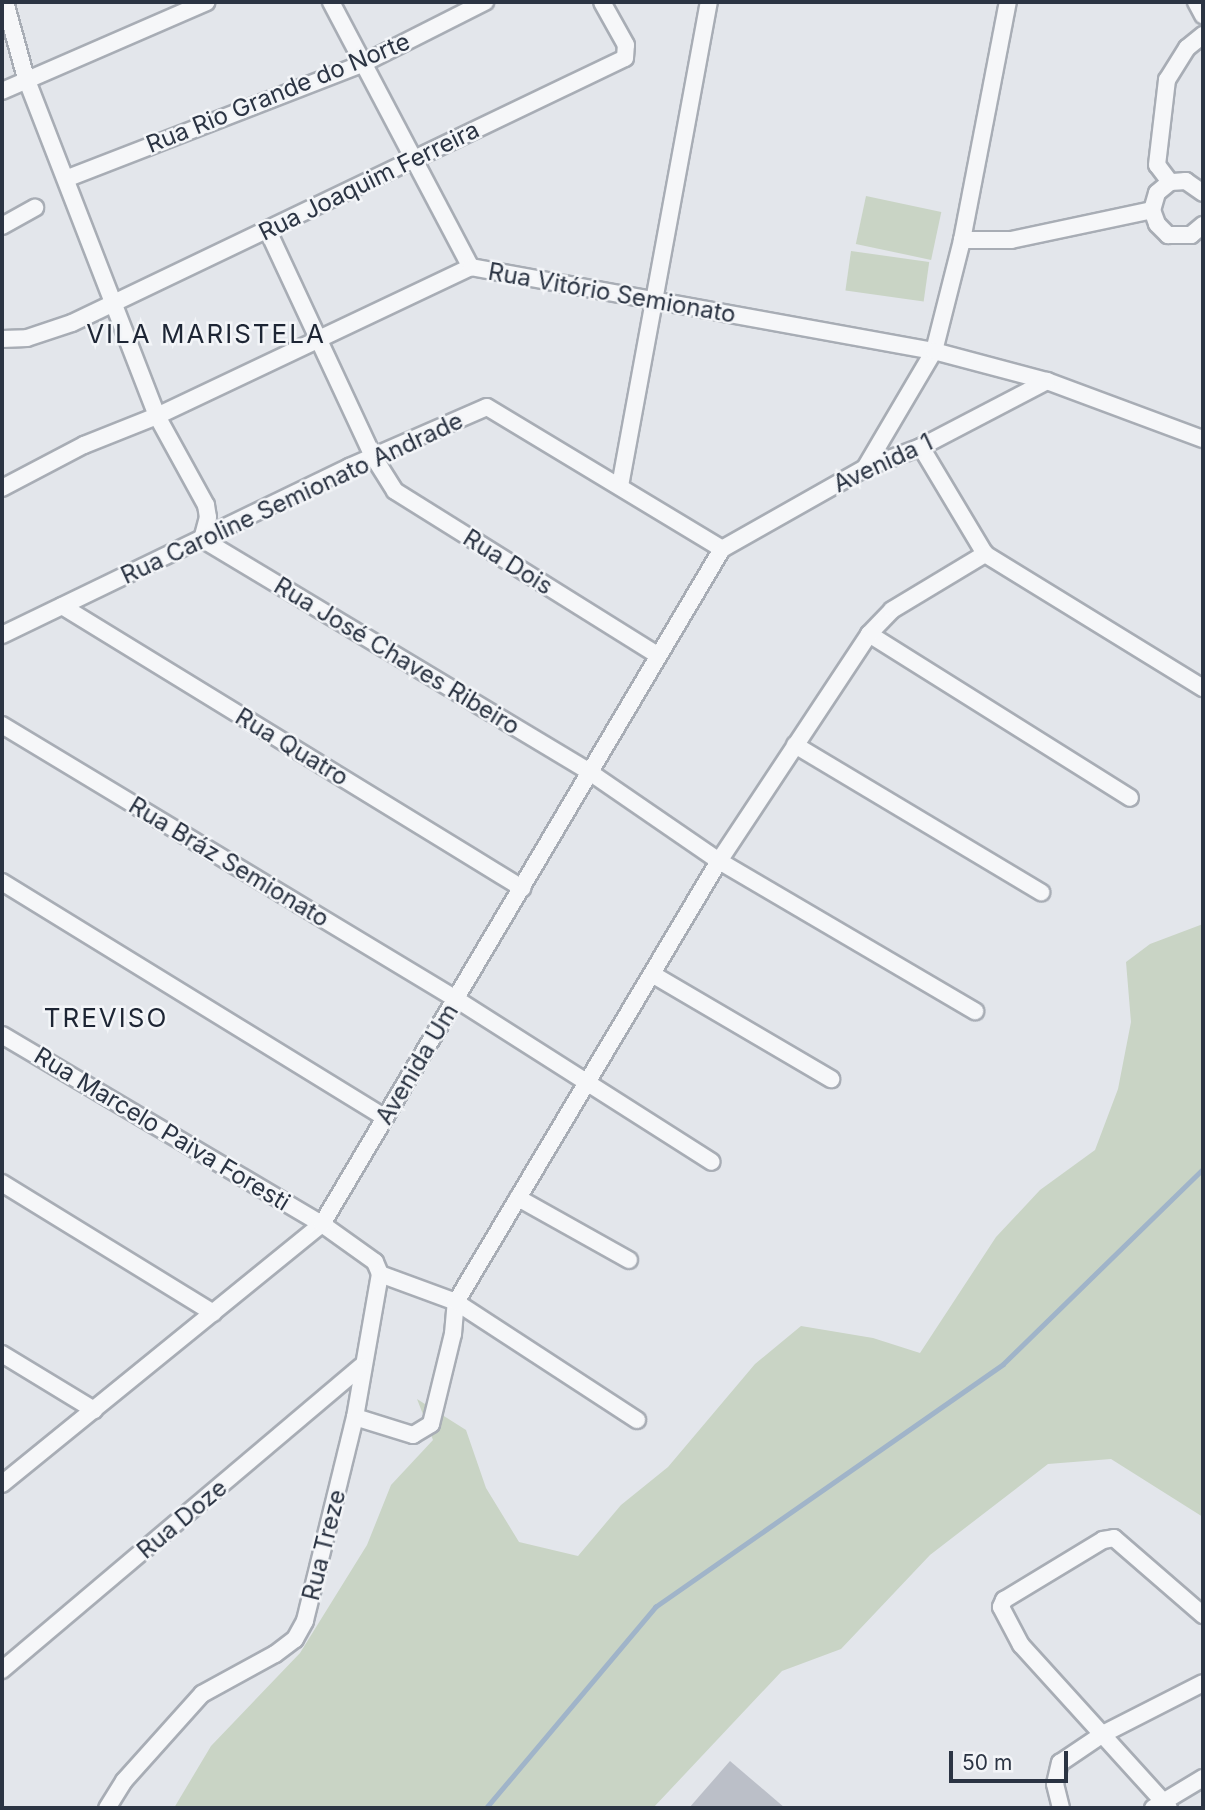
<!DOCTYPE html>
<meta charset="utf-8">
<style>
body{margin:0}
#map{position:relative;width:1205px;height:1810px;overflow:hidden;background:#e3e6eb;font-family:Inter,sans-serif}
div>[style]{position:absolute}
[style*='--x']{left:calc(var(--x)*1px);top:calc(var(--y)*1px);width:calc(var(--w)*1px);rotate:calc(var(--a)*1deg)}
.green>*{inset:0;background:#c9d4c5;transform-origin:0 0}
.stream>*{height:4.5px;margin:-2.25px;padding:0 2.25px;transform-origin:2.25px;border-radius:2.25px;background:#a0b4c9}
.building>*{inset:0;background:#bbbfc8}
.roads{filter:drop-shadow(2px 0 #a8adb5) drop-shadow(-2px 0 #a8adb5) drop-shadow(0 2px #a8adb5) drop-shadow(0 -2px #a8adb5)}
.minor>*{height:16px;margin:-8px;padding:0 8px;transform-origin:8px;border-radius:8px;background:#f6f7f9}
span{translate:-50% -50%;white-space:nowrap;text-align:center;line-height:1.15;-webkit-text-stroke:5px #f3f5f8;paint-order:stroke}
.street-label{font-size:24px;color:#2b3443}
.neighbourhood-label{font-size:26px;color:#1d2534;letter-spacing:2px}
.frame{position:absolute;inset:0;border:4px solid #2b3443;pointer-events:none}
.scale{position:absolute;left:949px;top:1751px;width:119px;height:32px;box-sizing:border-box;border:4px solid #2b3443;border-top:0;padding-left:9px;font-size:21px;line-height:24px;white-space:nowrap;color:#2b3443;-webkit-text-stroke:5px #f3f5f8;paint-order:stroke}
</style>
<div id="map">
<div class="green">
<div style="left:866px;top:196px;width:77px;height:49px;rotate:12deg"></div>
<div style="left:851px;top:251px;width:79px;height:40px;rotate:8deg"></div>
<div style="clip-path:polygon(1203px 924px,1203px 1517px,1111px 1459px,1048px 1464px,930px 1555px,841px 1649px,782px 1671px,653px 1808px,174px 1808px,211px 1746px,300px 1653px,367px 1545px,391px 1485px,433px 1440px,417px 1399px,466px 1430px,486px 1488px,519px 1542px,578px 1556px,621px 1505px,668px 1467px,755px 1364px,801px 1326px,873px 1338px,920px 1353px,996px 1237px,1040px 1190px,1095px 1150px,1118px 1089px,1131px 1022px,1126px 962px,1150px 944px)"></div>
</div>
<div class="stream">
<div style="--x:486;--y:1808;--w:263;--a:-49.9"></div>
<div style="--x:655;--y:1607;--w:424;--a:-34.9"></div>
<div style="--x:1003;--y:1364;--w:279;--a:-44.3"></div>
</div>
<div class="building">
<div style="clip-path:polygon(730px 1761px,785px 1808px,689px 1808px)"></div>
</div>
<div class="roads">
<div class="minor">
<div style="--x:5;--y:2;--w:79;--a:74.6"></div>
<div style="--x:26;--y:78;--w:362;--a:68.8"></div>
<div style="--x:157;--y:416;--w:102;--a:61.2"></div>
<div style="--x:206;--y:505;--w:12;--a:81"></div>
<div style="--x:208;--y:517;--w:23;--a:105"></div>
<div style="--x:202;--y:539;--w:454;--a:31"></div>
<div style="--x:591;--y:773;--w:155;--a:34.5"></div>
<div style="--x:719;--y:861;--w:297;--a:30.4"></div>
<div style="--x:331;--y:2;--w:300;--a:62.2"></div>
<div style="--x:1196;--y:2;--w:15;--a:62"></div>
<div style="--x:2;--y:91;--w:223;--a:-23.5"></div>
<div style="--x:68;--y:178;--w:315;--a:-21.2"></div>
<div style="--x:362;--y:64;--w:138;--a:-26.8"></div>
<div style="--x:1170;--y:182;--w:21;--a:-127"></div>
<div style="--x:1157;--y:165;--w:86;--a:-83.3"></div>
<div style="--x:1167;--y:80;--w:38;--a:-58"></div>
<div style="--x:1187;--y:48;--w:21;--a:-39"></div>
<div style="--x:1203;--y:193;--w:21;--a:-145"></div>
<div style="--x:1186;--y:181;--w:16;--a:176"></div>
<div style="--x:1170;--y:182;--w:17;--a:140"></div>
<div style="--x:1157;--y:193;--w:18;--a:106"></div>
<div style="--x:1152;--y:210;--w:15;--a:70"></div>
<div style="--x:1157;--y:224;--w:16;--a:45"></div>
<div style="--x:1168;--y:235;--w:23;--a:0"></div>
<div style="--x:1191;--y:235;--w:16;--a:-40"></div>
<div style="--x:2;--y:226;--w:38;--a:-29"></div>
<div style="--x:268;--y:231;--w:248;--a:65"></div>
<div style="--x:373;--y:456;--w:41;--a:57.8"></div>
<div style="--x:395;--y:491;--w:308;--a:32"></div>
<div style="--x:962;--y:240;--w:49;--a:0"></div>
<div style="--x:1011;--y:240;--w:144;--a:-12"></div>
<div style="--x:2;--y:339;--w:25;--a:-2"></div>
<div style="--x:27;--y:338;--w:47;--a:-18.4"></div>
<div style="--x:72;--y:323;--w:613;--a:-25.6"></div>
<div style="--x:625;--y:58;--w:13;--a:-86"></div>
<div style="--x:626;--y:45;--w:49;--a:-119.2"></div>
<div style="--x:921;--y:447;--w:125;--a:59.1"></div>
<div style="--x:985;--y:554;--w:256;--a:31.6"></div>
<div style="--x:865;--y:468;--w:136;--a:-59.5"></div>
<div style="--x:934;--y:351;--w:114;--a:-75.8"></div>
<div style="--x:962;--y:240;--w:242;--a:-79.1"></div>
<div style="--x:620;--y:486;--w:492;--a:-79.6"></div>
<div style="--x:2;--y:488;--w:93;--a:-27.7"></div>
<div style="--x:84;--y:445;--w:79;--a:-21.7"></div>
<div style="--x:157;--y:416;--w:348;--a:-25.4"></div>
<div style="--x:471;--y:267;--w:471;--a:10.3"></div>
<div style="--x:934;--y:351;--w:117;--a:14.9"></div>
<div style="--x:1047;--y:381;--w:166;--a:20.4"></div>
<div style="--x:62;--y:606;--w:540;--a:31.51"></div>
<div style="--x:869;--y:634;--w:308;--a:32.1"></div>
<div style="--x:2;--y:635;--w:386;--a:-25.8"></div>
<div style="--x:349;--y:467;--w:150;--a:-23.5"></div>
<div style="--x:487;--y:407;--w:275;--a:31.1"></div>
<div style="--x:2;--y:725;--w:530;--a:31.11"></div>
<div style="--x:456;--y:999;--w:303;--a:32.5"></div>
<div style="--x:795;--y:745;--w:287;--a:30.9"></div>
<div style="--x:2;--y:882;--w:448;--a:31.6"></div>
<div style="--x:652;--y:974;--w:208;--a:30.4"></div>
<div style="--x:2;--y:1035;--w:372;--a:30.6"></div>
<div style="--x:322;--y:1224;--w:65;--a:35.6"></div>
<div style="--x:375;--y:1262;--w:13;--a:67"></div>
<div style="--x:380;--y:1274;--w:145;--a:99.9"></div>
<div style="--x:355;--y:1417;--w:210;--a:103.8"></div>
<div style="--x:305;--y:1621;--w:21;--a:119"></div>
<div style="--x:295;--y:1639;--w:25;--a:143"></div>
<div style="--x:275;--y:1654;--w:83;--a:151.3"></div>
<div style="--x:202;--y:1694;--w:117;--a:131.9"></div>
<div style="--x:124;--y:1781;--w:32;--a:122"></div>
<div style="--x:2;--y:1183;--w:248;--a:31.6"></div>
<div style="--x:518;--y:1198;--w:127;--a:29.2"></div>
<div style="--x:380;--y:1274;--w:81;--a:20.2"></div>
<div style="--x:456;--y:1302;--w:216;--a:33.1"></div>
<div style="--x:2;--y:1354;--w:108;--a:31.3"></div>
<div style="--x:355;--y:1417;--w:61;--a:17.2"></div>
<div style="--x:413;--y:1435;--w:21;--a:-31"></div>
<div style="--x:431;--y:1424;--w:93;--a:-76.3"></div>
<div style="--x:453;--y:1334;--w:32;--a:-85"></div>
<div style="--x:456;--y:1302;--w:513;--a:-59.19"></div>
<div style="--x:719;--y:861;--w:272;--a:-56.5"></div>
<div style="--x:869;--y:634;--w:33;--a:-46"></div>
<div style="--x:892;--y:610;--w:109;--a:-31.1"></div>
<div style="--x:2;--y:1484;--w:412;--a:-39.1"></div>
<div style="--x:322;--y:1224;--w:785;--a:-59.35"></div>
<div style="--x:722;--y:549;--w:164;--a:-29.5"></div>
<div style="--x:865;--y:468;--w:60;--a:-20.6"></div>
<div style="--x:921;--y:447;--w:142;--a:-27.6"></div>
<div style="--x:2;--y:1670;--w:470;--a:-40.2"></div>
<div style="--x:1061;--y:1808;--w:25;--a:-104"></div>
<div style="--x:1055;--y:1784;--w:22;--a:-77"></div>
<div style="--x:1060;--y:1763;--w:52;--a:-34"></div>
<div style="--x:1103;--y:1734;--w:112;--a:-27"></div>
<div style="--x:1153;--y:1808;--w:58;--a:-31"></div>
<div style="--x:1169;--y:1808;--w:220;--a:-132.2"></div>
<div style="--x:1021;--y:1645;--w:43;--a:-117.8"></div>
<div style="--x:1001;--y:1607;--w:8;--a:-67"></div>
<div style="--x:1004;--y:1600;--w:116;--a:-31.2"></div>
<div style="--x:1103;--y:1540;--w:11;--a:-10"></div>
<div style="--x:1114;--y:1538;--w:118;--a:40.9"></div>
</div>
</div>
<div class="street-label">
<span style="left:278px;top:93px;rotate:-22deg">Rua Rio Grande do Norte</span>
<span style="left:369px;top:181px;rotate:-26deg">Rua Joaquim Ferreira</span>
<span style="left:612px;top:293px;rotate:10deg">Rua Vitório Semionato</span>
<span style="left:883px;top:463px;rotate:-25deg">Avenida 1</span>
<span style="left:292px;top:498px;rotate:-25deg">Rua Caroline Semionato Andrade</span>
<span style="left:508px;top:562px;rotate:32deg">Rua Dois</span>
<span style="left:397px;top:656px;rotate:31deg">Rua José Chaves Ribeiro</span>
<span style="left:292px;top:747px;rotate:31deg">Rua Quatro</span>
<span style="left:229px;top:862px;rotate:31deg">Rua Bráz Semionato</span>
<span style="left:417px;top:1064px;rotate:-59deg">Avenida Um</span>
<span style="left:162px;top:1129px;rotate:31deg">Rua Marcelo Paiva Foresti</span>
<span style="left:182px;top:1519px;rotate:-40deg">Rua Doze</span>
<span style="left:324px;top:1545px;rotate:-76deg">Rua Treze</span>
</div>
<div class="neighbourhood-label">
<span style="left:206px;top:334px">VILA MARISTELA</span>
<span style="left:106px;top:1018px">TREVISO</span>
</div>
<div class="frame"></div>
<div class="scale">50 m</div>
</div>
